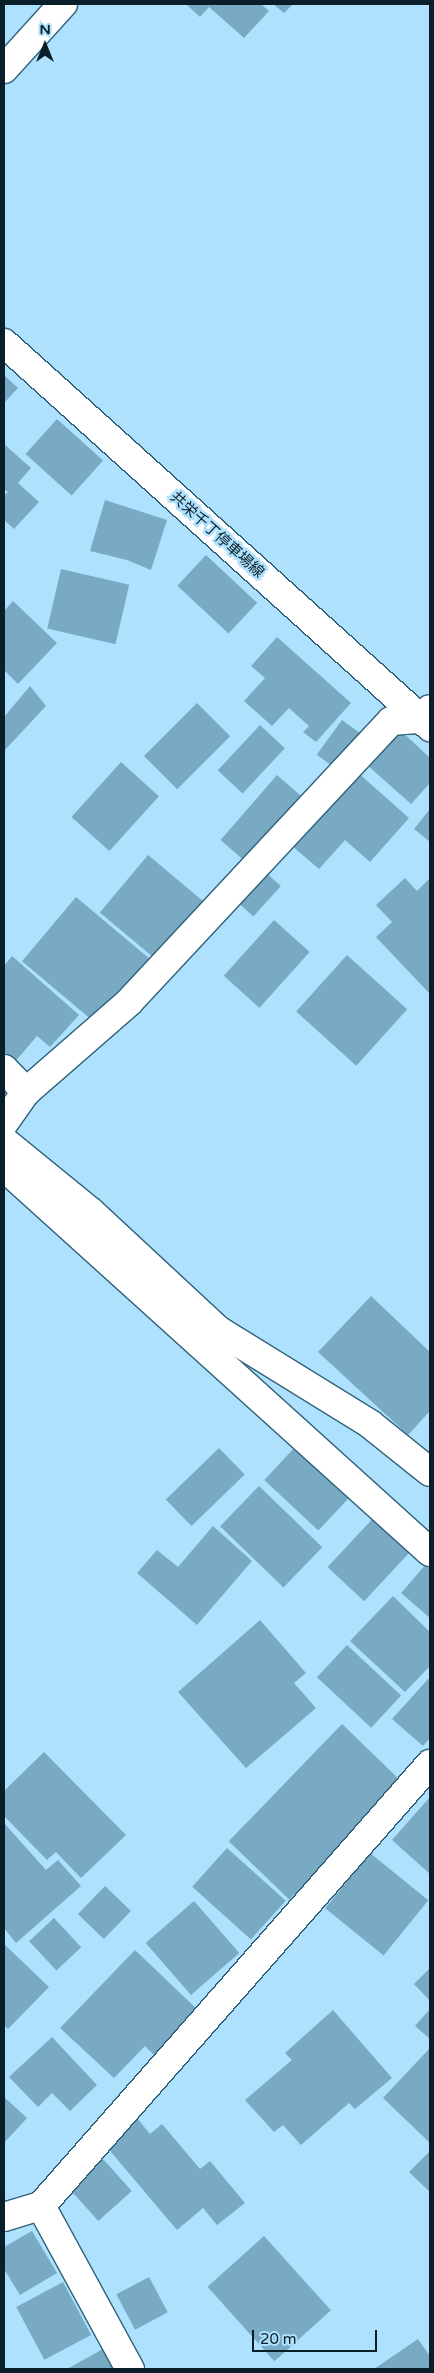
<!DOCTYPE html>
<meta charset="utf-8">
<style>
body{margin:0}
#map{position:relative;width:434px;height:2373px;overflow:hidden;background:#ade1fd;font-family:"Varela Round","Noto Sans JP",sans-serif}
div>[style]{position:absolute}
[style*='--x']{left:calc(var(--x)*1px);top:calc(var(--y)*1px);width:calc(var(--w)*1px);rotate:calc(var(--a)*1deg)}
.building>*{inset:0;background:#78aac4;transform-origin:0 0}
.roads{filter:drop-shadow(1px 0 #31627a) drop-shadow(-1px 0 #31627a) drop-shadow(0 1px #31627a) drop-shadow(0 -1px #31627a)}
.street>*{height:28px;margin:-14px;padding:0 14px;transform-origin:14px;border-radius:14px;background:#fff}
.secondary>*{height:28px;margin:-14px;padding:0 14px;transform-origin:14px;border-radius:14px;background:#fff}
span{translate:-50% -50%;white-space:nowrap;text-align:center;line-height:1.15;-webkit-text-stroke:5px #ade1fd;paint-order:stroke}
.street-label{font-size:15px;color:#091e28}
.frame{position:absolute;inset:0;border:5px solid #091e28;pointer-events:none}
.north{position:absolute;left:20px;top:20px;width:50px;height:50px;-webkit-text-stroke:4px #ade1fd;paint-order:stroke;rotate:0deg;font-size:14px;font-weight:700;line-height:20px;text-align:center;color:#091e28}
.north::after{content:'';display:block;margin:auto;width:18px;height:22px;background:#091e28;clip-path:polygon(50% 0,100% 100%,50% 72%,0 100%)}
.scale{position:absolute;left:252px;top:2330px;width:125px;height:22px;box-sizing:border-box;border:2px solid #091e28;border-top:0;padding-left:6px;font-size:15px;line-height:18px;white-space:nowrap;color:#091e28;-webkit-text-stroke:4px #ade1fd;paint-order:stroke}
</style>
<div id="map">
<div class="building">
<div style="clip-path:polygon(186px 4px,261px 4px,269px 11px,244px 38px,209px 7px,200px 17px)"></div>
<div style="clip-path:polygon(273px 4px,293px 4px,284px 13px)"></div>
<div style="clip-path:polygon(4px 375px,18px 388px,4px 403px)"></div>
<div style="left:57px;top:419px;width:62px;height:47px;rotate:42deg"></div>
<div style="clip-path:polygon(4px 444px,31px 468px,18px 483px,39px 502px,14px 529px,4px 520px,4px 496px,8px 492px,4px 489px)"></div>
<div style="clip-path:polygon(105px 500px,167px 520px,151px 570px,127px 560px,90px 551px)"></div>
<div style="left:206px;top:555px;width:70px;height:42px;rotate:43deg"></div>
<div style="left:61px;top:569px;width:70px;height:61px;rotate:13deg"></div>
<div style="clip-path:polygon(13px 601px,57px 643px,18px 684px,4px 670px,4px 611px)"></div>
<div style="clip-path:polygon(277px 637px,351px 703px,316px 742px,303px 732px,309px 726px,289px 708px,272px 726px,244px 701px,265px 678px,251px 666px)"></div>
<div style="clip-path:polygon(30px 686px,46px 706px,4px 751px,4px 717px)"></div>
<div style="left:197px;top:703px;width:47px;height:75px;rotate:45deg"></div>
<div style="left:342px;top:720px;width:26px;height:43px;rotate:36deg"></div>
<div style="left:260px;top:725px;width:34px;height:62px;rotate:43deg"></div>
<div style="clip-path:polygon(398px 728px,430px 758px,430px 783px,411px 804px,366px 764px)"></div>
<div style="left:121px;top:762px;width:51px;height:74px;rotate:42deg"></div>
<div style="clip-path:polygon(356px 771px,409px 818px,370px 862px,345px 840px,319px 869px,291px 845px)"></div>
<div style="left:277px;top:775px;width:32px;height:86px;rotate:41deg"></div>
<div style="clip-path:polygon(430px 809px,430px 842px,414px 829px)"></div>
<div style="left:148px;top:855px;width:76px;height:75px;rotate:40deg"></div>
<div style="left:263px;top:870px;width:24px;height:41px;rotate:42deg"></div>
<div style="clip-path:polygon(405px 878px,417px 891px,430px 878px,429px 993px,376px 937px,392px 922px,376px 905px)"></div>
<div style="left:76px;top:897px;width:98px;height:84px;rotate:40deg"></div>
<div style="left:274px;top:920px;width:48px;height:75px;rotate:42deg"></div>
<div style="left:347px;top:955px;width:81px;height:76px;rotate:42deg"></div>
<div style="clip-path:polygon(12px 956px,79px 1015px,50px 1047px,37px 1036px,13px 1064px,4px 1056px,4px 966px)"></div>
<div style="clip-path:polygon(371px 1296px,430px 1352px,430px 1411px,408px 1435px,318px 1352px)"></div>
<div style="left:297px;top:1445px;width:74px;height:48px;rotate:43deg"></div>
<div style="left:219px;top:1448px;width:37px;height:74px;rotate:46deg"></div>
<div style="left:259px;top:1486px;width:88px;height:56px;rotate:44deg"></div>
<div style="left:378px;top:1513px;width:50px;height:74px;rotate:43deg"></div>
<div style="clip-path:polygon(213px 1526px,252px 1561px,197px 1625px,137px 1573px,157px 1550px,178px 1567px)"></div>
<div style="clip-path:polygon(428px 1562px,430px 1565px,430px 1618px,401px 1593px)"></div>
<div style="clip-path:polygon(393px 1596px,430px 1632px,430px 1666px,405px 1692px,350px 1641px)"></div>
<div style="clip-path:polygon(260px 1620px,306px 1673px,294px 1683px,316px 1708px,246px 1768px,178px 1692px)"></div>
<div style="left:347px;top:1645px;width:74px;height:44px;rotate:43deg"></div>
<div style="clip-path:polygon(430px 1677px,430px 1738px,423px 1746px,392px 1719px)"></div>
<div style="left:342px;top:1724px;width:84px;height:163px;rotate:44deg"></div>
<div style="clip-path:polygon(44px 1752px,126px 1835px,81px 1878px,56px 1852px,47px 1860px,4px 1816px,4px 1791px)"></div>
<div style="clip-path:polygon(430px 1797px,430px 1874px,392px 1840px)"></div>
<div style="clip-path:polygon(4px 1823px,46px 1870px,58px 1860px,81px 1886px,16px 1943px,4px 1928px)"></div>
<div style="left:227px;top:1848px;width:79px;height:52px;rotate:42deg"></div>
<div style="left:370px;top:1853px;width:75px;height:71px;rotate:39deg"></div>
<div style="left:105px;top:1886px;width:36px;height:39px;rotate:44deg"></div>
<div style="left:194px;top:1901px;width:69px;height:64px;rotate:49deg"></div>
<div style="left:54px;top:1918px;width:40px;height:34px;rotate:47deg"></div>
<div style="clip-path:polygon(4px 1944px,49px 1987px,8px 2029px,4px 2025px)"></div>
<div style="clip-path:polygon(135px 1950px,201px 2013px,157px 2058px,145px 2046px,114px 2078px,60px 2028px)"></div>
<div style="clip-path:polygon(430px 1968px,430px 2001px,414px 1984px)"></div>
<div style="clip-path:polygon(430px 2009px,430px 2039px,415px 2026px)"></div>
<div style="clip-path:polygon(333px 2010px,392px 2078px,355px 2109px,349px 2103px,301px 2145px,283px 2125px,274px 2132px,245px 2100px,292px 2060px,285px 2053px)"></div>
<div style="clip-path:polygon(52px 2037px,97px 2085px,70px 2111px,52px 2093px,38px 2107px,9px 2077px)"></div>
<div style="clip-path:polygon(429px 2049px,430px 2051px,430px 2143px,383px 2098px)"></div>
<div style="clip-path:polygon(4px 2097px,27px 2118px,4px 2143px)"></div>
<div style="clip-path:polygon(137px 2118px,150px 2134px,162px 2124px,200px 2169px,210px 2161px,245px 2203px,217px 2225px,203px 2208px,177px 2230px,105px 2145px)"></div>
<div style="clip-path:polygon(430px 2151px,430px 2192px,409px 2172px)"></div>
<div style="left:103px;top:2159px;width:43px;height:45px;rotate:48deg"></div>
<div style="clip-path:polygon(32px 2231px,57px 2273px,20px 2295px,4px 2269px,4px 2247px)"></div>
<div style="left:264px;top:2236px;width:100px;height:76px;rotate:48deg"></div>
<div style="left:149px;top:2277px;width:40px;height:37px;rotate:62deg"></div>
<div style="left:63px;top:2282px;width:60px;height:53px;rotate:62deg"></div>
<div style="clip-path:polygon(418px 2339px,430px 2356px,430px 2369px,374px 2369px)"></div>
<div style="clip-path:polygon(103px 2349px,113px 2369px,67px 2369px)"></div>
</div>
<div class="roads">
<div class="street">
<div style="--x:4;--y:69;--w:88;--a:-47.8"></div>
<div style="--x:4;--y:1069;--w:32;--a:46"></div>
<div style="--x:4;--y:1123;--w:38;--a:-55"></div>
<div style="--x:26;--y:1092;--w:137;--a:-41.1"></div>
<div style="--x:129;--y:1002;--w:384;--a:-47"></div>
<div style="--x:391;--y:721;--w:30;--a:-4"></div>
<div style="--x:421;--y:719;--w:13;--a:-48"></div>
<div style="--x:4;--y:1141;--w:112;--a:39.2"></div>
<div style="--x:91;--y:1212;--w:173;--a:42.9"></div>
<div style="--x:218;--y:1330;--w:179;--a:31.7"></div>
<div style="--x:370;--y:1424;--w:77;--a:38.7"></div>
<div style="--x:4;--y:1167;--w:574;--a:42.11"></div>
<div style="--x:41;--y:2206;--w:186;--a:61.4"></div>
<div style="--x:4;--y:2217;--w:39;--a:-17"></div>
<div style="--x:41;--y:2206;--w:589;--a:-48.65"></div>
</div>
<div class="secondary">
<div style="--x:4;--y:343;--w:574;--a:42.03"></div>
</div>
</div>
<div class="street-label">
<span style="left:217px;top:535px;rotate:42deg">共栄千丁停車場線</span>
</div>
<div class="frame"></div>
<div class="north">N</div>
<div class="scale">20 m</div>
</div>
